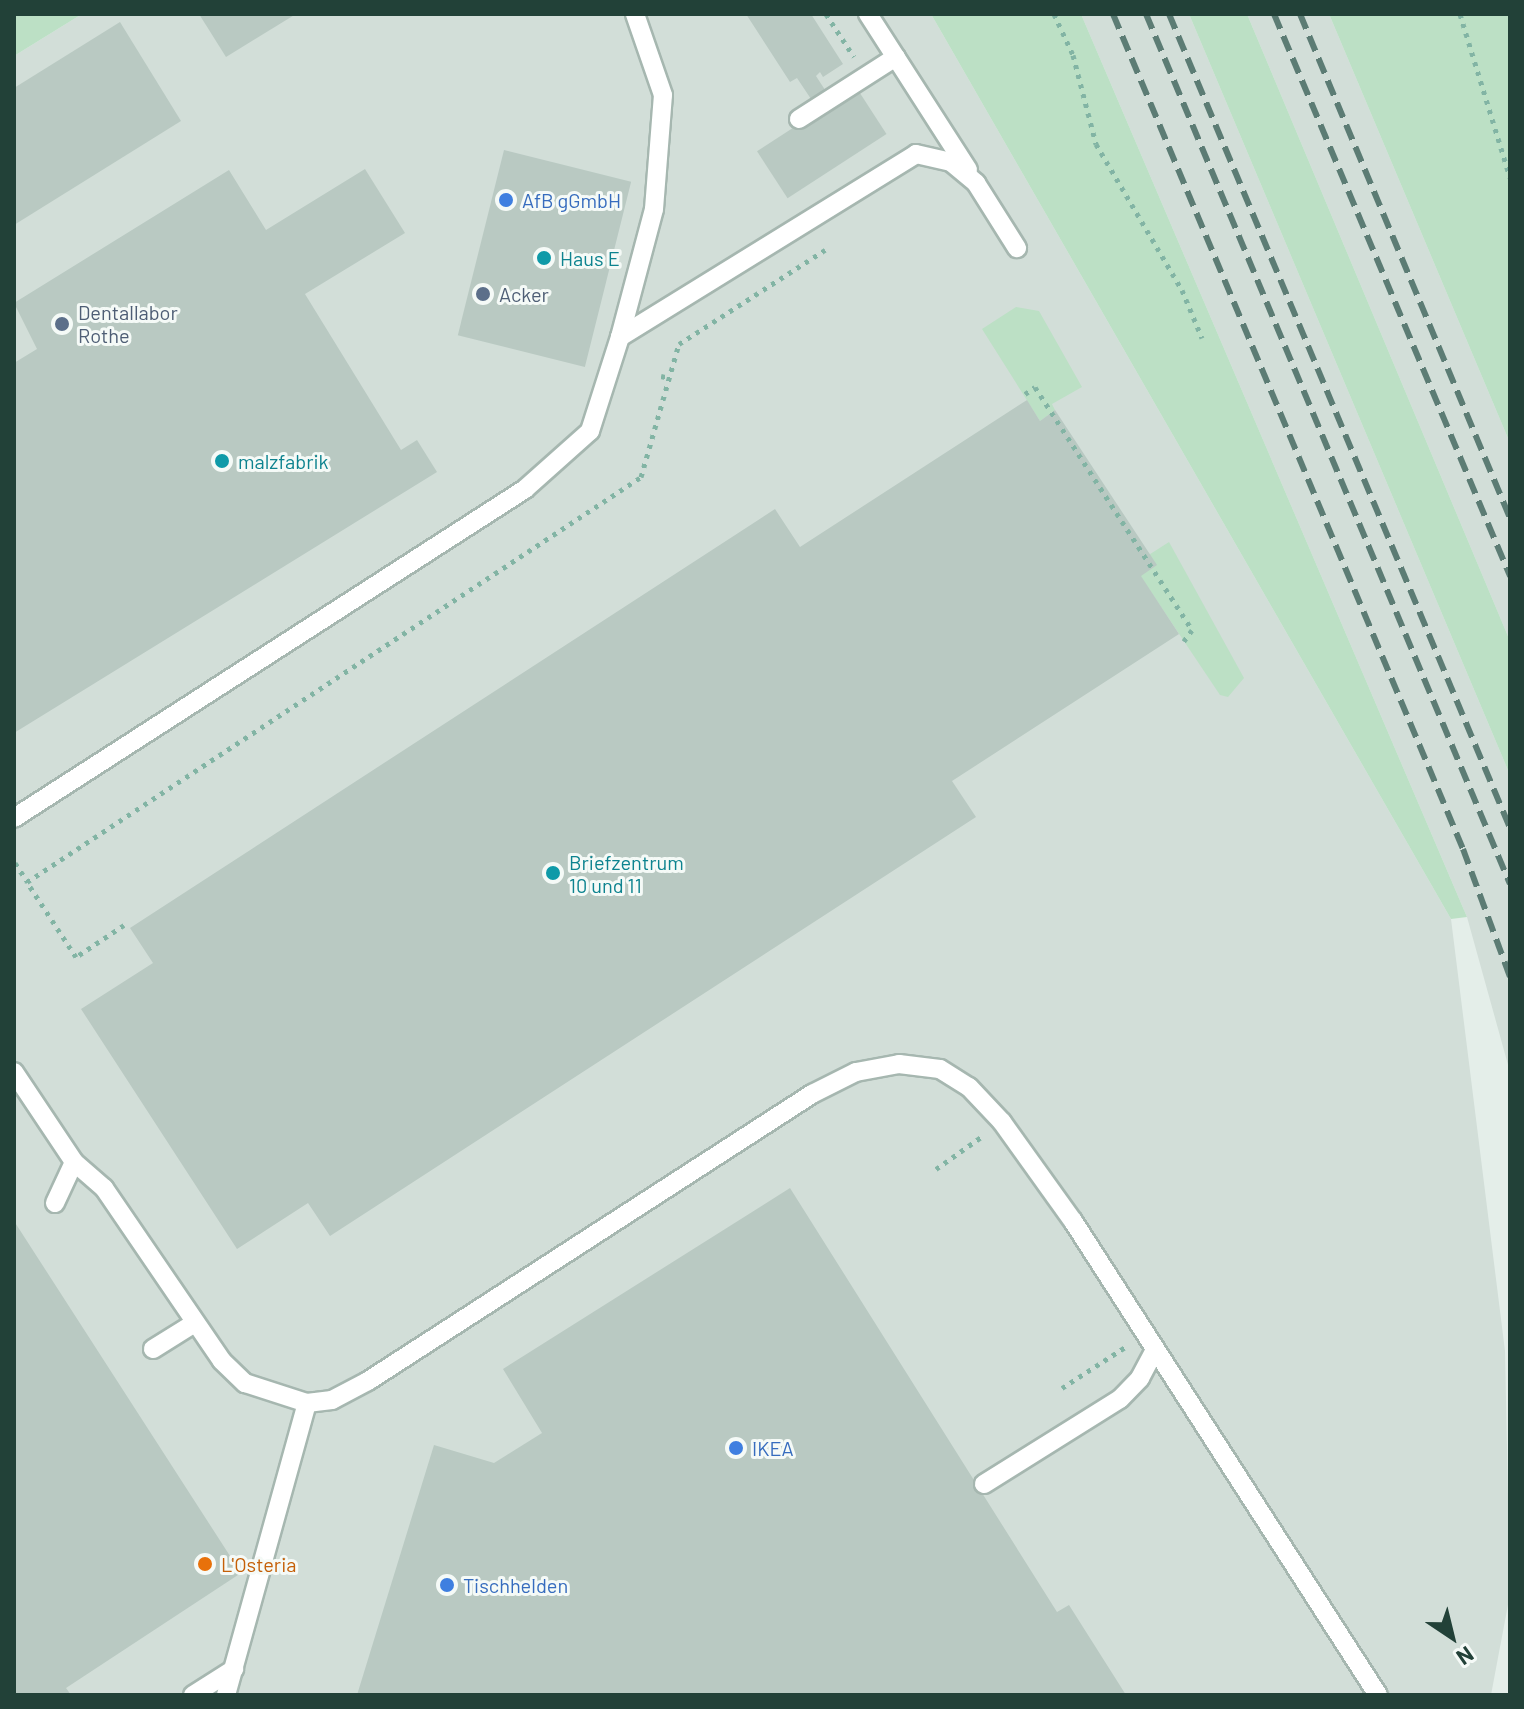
<!DOCTYPE html>
<style>
body{margin:0}
#map{position:relative;width:1524px;height:1709px;overflow:hidden;background:#e4eee9;font-family:Barlow,sans-serif}
div>[style]{position:absolute}
[style*='--x']{left:calc(var(--x)*1px);top:calc(var(--y)*1px);width:calc(var(--w)*1px);rotate:calc(var(--a)*1deg)}
.built>*{inset:0;background:#d2ded8}
.green>*{inset:0;background:#bce0c5}
.building>*{inset:0;background:#b9c9c2;transform-origin:0 0}
.path>*{height:5px;margin-top:-2.5px;transform-origin:0;background:repeating-linear-gradient(90deg,#82b4a4 0 4px,transparent 0 10px)}
.roads{filter:drop-shadow(2px 0 #a6b7b0) drop-shadow(-2px 0 #a6b7b0) drop-shadow(0 2px #a6b7b0) drop-shadow(0 -2px #a6b7b0)}
.lane>*{height:18px;margin:-9px;padding:0 9px;transform-origin:9px;border-radius:9px;background:#fff}
.rail>*{height:6px;margin-top:-3px;transform-origin:0;background:repeating-linear-gradient(90deg,#5c7c74 0 16px,transparent 0 24px)}
.dots>*{width:22px;height:22px;translate:-50% -50%;box-sizing:border-box;border:4px solid #f5faf7;border-radius:50%}
span{translate:-50% -50%;white-space:nowrap;text-align:center;line-height:1.15;-webkit-text-stroke:6px #f5faf7;paint-order:stroke}
.shop-label{font-size:20px;color:#366cbe}
.left{translate:0 -50%;text-align:left}
.culture-label{font-size:20px;color:#0d838f}
.service-label{font-size:20px;color:#4e5e75}
.food-label{font-size:20px;color:#c56008}
.frame{position:absolute;inset:0;border:16px solid #224138;pointer-events:none}
.north{position:absolute;left:1412px;top:1597px;width:80px;height:80px;-webkit-text-stroke:6px #f5faf7;paint-order:stroke;rotate:145deg;font-size:22px;font-weight:700;line-height:32px;text-align:center;color:#224138}
.north::after{content:'';display:block;margin:auto;width:28px;height:36px;background:#224138;clip-path:polygon(50% 0,100% 100%,50% 72%,0 100%)}
</style>
<div id="map">
<div class="built">
<div style="clip-path:polygon(82px 14px,931px 14px,1451px 919px,1505px 1351px,1510px 1594px,1491px 1695px,14px 1695px,14px 56px)"></div>
<div style="clip-path:polygon(1081px 14px,1189px 14px,1510px 775px,1510px 1072px,1467px 917px)"></div>
<div style="clip-path:polygon(1247px 14px,1329px 14px,1510px 443px,1510px 641px)"></div>
</div>
<div class="green">
<div style="clip-path:polygon(14px 14px,82px 14px,14px 56px)"></div>
<div style="clip-path:polygon(931px 14px,1081px 14px,1467px 917px,1451px 919px)"></div>
<div style="clip-path:polygon(1189px 14px,1247px 14px,1510px 641px,1510px 775px)"></div>
<div style="clip-path:polygon(1329px 14px,1510px 14px,1510px 443px)"></div>
<div style="clip-path:polygon(1016px 307px,1039px 311px,1082px 387px,1052px 404px,1055px 410px,1040px 421px,982px 329px)"></div>
<div style="clip-path:polygon(1169px 542px,1244px 678px,1228px 697px,1220px 695px,1133px 565px)"></div>
</div>
<div class="building">
<div style="clip-path:polygon(199px 14px,296px 14px,226px 57px)"></div>
<div style="clip-path:polygon(746px 14px,811px 14px,843px 64px,823px 77px,820px 72px,816px 76px,827px 93px,813px 102px,797px 78px,790px 82px)"></div>
<div style="clip-path:polygon(120px 22px,181px 121px,14px 225px,14px 88px)"></div>
<div style="left:856px;top:87px;width:56px;height:118px;rotate:57deg"></div>
<div style="left:504px;top:150px;width:131px;height:191px;rotate:14deg"></div>
<div style="clip-path:polygon(365px 169px,405px 233px,305px 294px,401px 450px,417px 440px,437px 472px,14px 733px,14px 363px,37px 349px,14px 303px,229px 170px,266px 230px)"></div>
<div style="clip-path:polygon(1027px 400px,1040px 421px,1055px 410px,1157px 565px,1141px 576px,1179px 634px,952px 781px,976px 817px,330px 1236px,308px 1203px,237px 1249px,81px 1009px,153px 963px,130px 928px,775px 509px,800px 547px)"></div>
<div style="clip-path:polygon(790px 1188px,1057px 1612px,1069px 1605px,1126px 1695px,357px 1695px,434px 1445px,494px 1463px,542px 1433px,503px 1369px)"></div>
<div style="clip-path:polygon(14px 1221px,241px 1573px,66px 1688px,71px 1695px,14px 1695px)"></div>
</div>
<div class="path">
<div style="--x:826;--y:14;--w:51;--a:56.9"></div>
<div style="--x:1054;--y:14;--w:45;--a:65.1"></div>
<div style="--x:1073;--y:55;--w:92;--a:75.5"></div>
<div style="--x:1096;--y:144;--w:169;--a:59.5"></div>
<div style="--x:1182;--y:290;--w:52;--a:67.4"></div>
<div style="--x:1460;--y:14;--w:171;--a:73"></div>
<div style="--x:661;--y:376;--w:8;--a:14"></div>
<div style="--x:1025;--y:394;--w:12;--a:-35"></div>
<div style="--x:1035;--y:387;--w:289;--a:57.1"></div>
<div style="--x:1192;--y:630;--w:14;--a:126"></div>
<div style="--x:15;--y:863;--w:23;--a:56"></div>
<div style="--x:124;--y:925;--w:58;--a:146.3"></div>
<div style="--x:76;--y:957;--w:90;--a:-123.2"></div>
<div style="--x:27;--y:882;--w:736;--a:-33.41"></div>
<div style="--x:641;--y:477;--w:138;--a:-74.1"></div>
<div style="--x:679;--y:344;--w:174;--a:-32.8"></div>
<div style="--x:936;--y:1169;--w:59;--a:-35.3"></div>
<div style="--x:1062;--y:1388;--w:77;--a:-32.9"></div>
</div>
<div class="roads">
<div class="lane">
<div style="--x:868;--y:14;--w:185;--a:57.3"></div>
<div style="--x:799;--y:119;--w:115;--a:-32.6"></div>
<div style="--x:620;--y:337;--w:132;--a:-75.1"></div>
<div style="--x:654;--y:209;--w:114;--a:-85.5"></div>
<div style="--x:663;--y:95;--w:86;--a:-109.1"></div>
<div style="--x:14;--y:818;--w:608;--a:-32.77"></div>
<div style="--x:525;--y:489;--w:87;--a:-41.7"></div>
<div style="--x:590;--y:431;--w:99;--a:-72.3"></div>
<div style="--x:620;--y:337;--w:348;--a:-31.7"></div>
<div style="--x:916;--y:154;--w:36;--a:13"></div>
<div style="--x:951;--y:162;--w:33;--a:40"></div>
<div style="--x:976;--y:183;--w:77;--a:57.8"></div>
<div style="--x:14;--y:1072;--w:108;--a:56.3"></div>
<div style="--x:74;--y:1162;--w:40;--a:41"></div>
<div style="--x:104;--y:1188;--w:209;--a:55.7"></div>
<div style="--x:222;--y:1361;--w:32;--a:44"></div>
<div style="--x:245;--y:1383;--w:65;--a:17.9"></div>
<div style="--x:307;--y:1403;--w:25;--a:-7"></div>
<div style="--x:332;--y:1400;--w:41;--a:-27.8"></div>
<div style="--x:368;--y:1381;--w:529;--a:-32.88"></div>
<div style="--x:812;--y:1094;--w:49;--a:-26.6"></div>
<div style="--x:856;--y:1072;--w:44;--a:-10.5"></div>
<div style="--x:899;--y:1064;--w:41;--a:7"></div>
<div style="--x:940;--y:1069;--w:34;--a:32"></div>
<div style="--x:969;--y:1087;--w:48;--a:46.7"></div>
<div style="--x:1002;--y:1122;--w:122;--a:54.4"></div>
<div style="--x:1073;--y:1221;--w:564;--a:57.24"></div>
<div style="--x:55;--y:1203;--w:45;--a:-65.1"></div>
<div style="--x:153;--y:1349;--w:47;--a:-32"></div>
<div style="--x:984;--y:1484;--w:160;--a:-32"></div>
<div style="--x:1120;--y:1399;--w:29;--a:-46"></div>
<div style="--x:1140;--y:1378;--w:32;--a:-62"></div>
<div style="--x:193;--y:1695;--w:49;--a:-32.4"></div>
<div style="--x:226;--y:1695;--w:303;--a:-74.5"></div>
</div>
</div>
<div class="rail">
<div style="--x:1113;--y:14;--w:905;--a:67.26"></div>
<div style="--x:1463;--y:849;--w:136;--a:69.8"></div>
<div style="--x:1146;--y:14;--w:943;--a:67.3"></div>
<div style="--x:1169;--y:14;--w:883;--a:67.27"></div>
<div style="--x:1274;--y:14;--w:610;--a:67.22"></div>
<div style="--x:1300;--y:14;--w:546;--a:67.38"></div>
</div>
<div class="dots">
<div style="left:506px;top:200px;background:#3f7fe0"></div>
<div style="left:544px;top:258px;background:#0f9aa8"></div>
<div style="left:483px;top:294px;background:#5c6f8a"></div>
<div style="left:62px;top:324px;background:#5c6f8a"></div>
<div style="left:222px;top:461px;background:#0f9aa8"></div>
<div style="left:553px;top:873px;background:#0f9aa8"></div>
<div style="left:736px;top:1448px;background:#3f7fe0"></div>
<div style="left:205px;top:1564px;background:#e8710a"></div>
<div style="left:447px;top:1585px;background:#3f7fe0"></div>
</div>
<div class="shop-label">
<span class="left" style="left:522px;top:200px">AfB gGmbH</span>
<span class="left" style="left:752px;top:1448px">IKEA</span>
<span class="left" style="left:463px;top:1585px">Tischhelden</span>
</div>
<div class="culture-label">
<span class="left" style="left:560px;top:258px">Haus E</span>
<span class="left" style="left:238px;top:461px">malzfabrik</span>
<span class="left" style="left:569px;top:874px">Briefzentrum<br>10 und 11</span>
</div>
<div class="service-label">
<span class="left" style="left:499px;top:294px">Acker</span>
<span class="left" style="left:78px;top:324px">Dentallabor<br>Rothe</span>
</div>
<div class="food-label">
<span class="left" style="left:221px;top:1564px">L'Osteria</span>
</div>
<div class="frame"></div>
<div class="north">N</div>
</div>
